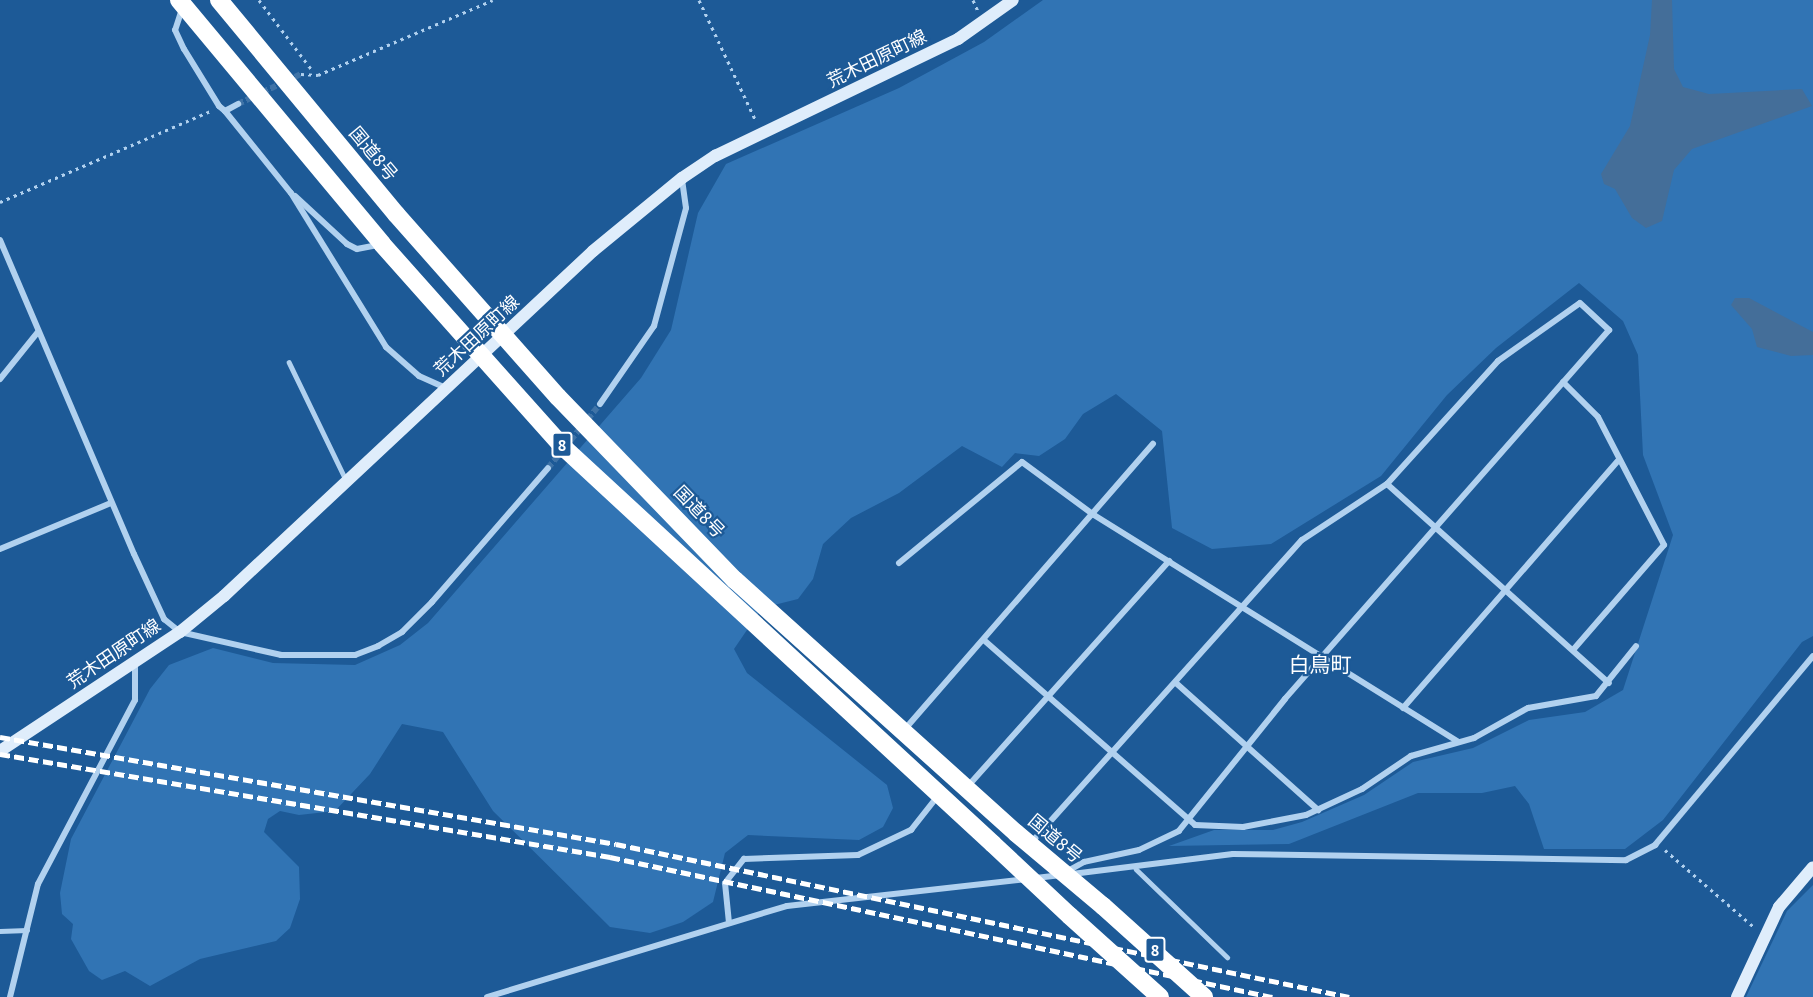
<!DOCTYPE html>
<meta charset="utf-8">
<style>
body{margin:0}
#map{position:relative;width:1813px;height:997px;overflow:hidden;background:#1d5a97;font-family:"PT Sans","Noto Sans JP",sans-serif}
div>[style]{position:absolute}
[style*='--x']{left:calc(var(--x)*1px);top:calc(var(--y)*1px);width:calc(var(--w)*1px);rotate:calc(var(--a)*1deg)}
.green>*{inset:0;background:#3174b4}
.water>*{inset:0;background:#446e99}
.street-tunnel>*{height:6px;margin-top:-3px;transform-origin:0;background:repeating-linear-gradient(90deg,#3f73a7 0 6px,transparent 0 9px)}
.path>*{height:3px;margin-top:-1.5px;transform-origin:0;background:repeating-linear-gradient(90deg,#b1d1ef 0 3px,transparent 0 7.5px)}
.lane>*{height:4.5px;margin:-2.25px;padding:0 2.25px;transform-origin:2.25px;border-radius:2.25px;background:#b1d1ef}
.street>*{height:6px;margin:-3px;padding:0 3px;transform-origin:3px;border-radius:3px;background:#b1d1ef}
.secondary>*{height:12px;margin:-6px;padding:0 6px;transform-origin:6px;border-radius:6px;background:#dfedfb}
.highway>*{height:18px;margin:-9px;padding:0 9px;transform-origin:9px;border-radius:9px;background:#fff}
.rail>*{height:4.5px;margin-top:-2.25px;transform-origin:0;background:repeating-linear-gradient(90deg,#fff 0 10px,transparent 0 14.5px)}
.highway-bridge>*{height:18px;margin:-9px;padding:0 9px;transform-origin:9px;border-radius:9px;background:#fff}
span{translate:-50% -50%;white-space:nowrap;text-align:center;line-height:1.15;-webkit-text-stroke:4.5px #1d5a97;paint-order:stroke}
.shield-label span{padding:2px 4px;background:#1d5a97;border:2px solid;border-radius:4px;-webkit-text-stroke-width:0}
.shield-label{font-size:16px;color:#fff;font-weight:700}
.street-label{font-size:18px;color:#fff}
.quarter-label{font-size:21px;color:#fff}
</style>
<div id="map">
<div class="green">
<div style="clip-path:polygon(1043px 0,1813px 0,1813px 636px,1802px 642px,1663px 820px,1625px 849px,1544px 849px,1529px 804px,1515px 786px,1482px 793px,1418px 793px,1289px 844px,1169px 846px,1214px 830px,1273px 830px,1302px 822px,1364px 795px,1413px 762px,1473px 748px,1529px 720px,1585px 712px,1623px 690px,1673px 535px,1643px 455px,1638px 355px,1623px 321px,1579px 283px,1496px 348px,1447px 395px,1381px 476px,1271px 544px,1212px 549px,1172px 528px,1162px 431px,1116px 394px,1083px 414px,1065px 439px,1039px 456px,1015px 453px,1002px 467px,962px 446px,899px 493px,851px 518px,823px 544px,813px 579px,798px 599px,762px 608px,734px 649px,747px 673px,887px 785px,893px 808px,883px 827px,859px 840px,748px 835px,725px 853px,713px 902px,683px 922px,650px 933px,610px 927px,493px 811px,443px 732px,402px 724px,370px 774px,335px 811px,299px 815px,280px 811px,268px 819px,264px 832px,299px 867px,300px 899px,290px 928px,276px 941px,200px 959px,150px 986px,125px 971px,102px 980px,89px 971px,71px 939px,73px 924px,62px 914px,60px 893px,71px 839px,150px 689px,169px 665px,213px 648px,273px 663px,355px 665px,400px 645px,428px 623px,641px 378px,671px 330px,698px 213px,726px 164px,899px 88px,984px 42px)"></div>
<div style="clip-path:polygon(1813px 885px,1813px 997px,1746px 997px,1787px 911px)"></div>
</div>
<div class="water">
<div style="clip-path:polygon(1652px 0,1672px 0,1674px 69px,1683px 87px,1709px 94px,1802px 89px,1812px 106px,1692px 149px,1674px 170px,1662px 221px,1646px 228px,1632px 218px,1615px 189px,1604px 184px,1601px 174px,1630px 126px,1650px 35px)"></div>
<div style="clip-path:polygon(1735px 298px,1749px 298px,1813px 332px,1813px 355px,1791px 356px,1757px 347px,1752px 329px,1731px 305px)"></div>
</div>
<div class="street-tunnel">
<div style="--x:238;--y:104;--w:70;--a:-25.5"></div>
<div style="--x:548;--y:468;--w:82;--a:-50.9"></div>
</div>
<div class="path">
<div style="--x:259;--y:0;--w:88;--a:52.9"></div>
<div style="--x:699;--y:0;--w:134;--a:64.8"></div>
<div style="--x:973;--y:0;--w:12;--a:66"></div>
<div style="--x:301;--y:74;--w:17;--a:3"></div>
<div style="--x:318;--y:75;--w:190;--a:-23.2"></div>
<div style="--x:0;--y:202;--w:229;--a:-23.4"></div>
<div style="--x:1665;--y:850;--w:119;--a:40.9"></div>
</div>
<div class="lane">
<div style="--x:289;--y:362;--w:131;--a:64.2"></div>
<div style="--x:1136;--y:869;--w:127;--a:44"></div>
<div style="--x:0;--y:931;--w:27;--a:-2"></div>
</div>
<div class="street">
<div style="--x:182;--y:9;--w:22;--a:108"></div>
<div style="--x:175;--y:30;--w:21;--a:65"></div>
<div style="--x:184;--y:49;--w:67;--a:58.4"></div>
<div style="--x:219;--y:106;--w:8;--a:40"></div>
<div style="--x:225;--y:111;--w:15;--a:-28"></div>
<div style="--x:225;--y:111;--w:105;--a:51.2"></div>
<div style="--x:291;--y:193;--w:181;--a:58.3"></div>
<div style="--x:386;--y:347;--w:44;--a:41.3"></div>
<div style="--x:419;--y:376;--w:30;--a:24"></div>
<div style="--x:295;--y:196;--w:71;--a:42.7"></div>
<div style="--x:347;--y:244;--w:11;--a:27"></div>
<div style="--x:357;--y:249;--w:21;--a:-11"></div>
<div style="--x:0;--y:240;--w:341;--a:66.9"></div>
<div style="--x:134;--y:554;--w:72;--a:65.2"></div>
<div style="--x:164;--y:619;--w:21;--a:39"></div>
<div style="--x:180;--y:632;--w:104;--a:12.8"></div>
<div style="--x:281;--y:655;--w:74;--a:0"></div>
<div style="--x:355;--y:655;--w:25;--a:-21"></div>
<div style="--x:378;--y:646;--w:28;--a:-30"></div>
<div style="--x:402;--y:632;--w:42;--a:-45"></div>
<div style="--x:432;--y:602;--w:177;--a:-49.1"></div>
<div style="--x:0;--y:379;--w:59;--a:-51.2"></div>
<div style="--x:1563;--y:382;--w:49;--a:45"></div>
<div style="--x:1598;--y:417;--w:144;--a:62.7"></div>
<div style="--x:1664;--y:545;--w:139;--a:130.9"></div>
<div style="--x:600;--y:404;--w:95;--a:-55.3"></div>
<div style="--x:654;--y:326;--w:122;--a:-74.8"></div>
<div style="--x:686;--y:208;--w:30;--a:-98"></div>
<div style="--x:1387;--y:484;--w:298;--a:41.9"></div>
<div style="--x:0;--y:549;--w:120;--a:-22.5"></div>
<div style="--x:899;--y:563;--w:159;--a:-39.4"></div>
<div style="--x:1022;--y:462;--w:89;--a:36.4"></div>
<div style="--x:1094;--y:515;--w:429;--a:31.9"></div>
<div style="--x:985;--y:641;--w:279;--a:41.2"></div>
<div style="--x:1195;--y:825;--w:48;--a:2.4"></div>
<div style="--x:1243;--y:827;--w:64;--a:-10.8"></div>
<div style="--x:1306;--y:815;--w:62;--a:-24.9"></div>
<div style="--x:1362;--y:789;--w:59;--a:-34"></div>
<div style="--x:1411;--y:756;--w:66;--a:-15.9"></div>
<div style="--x:1474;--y:738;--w:62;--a:-29.1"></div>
<div style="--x:1528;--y:708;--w:69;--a:-10"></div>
<div style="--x:1596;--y:696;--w:64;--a:-51.3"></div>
<div style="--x:1176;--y:683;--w:191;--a:41.8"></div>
<div style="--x:1403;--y:708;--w:327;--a:-49"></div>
<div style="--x:905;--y:729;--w:378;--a:-49"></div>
<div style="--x:968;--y:786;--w:302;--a:-48.2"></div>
<div style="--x:1030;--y:844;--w:408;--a:-48.2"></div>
<div style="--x:1302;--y:540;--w:102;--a:-33.4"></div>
<div style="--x:1387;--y:484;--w:166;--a:-47.9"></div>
<div style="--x:1498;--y:361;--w:100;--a:-35.3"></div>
<div style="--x:1580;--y:303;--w:40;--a:43"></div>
<div style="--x:1609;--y:330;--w:491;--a:131.3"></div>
<div style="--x:1285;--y:699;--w:169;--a:128.8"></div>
<div style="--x:1179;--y:831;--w:44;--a:154.6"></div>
<div style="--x:1139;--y:850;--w:56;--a:167.7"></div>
<div style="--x:1084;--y:862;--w:21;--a:151"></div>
<div style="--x:1072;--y:874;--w:162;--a:-7.1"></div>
<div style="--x:1233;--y:854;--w:393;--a:0.9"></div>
<div style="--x:1626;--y:860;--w:33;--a:-27"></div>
<div style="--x:1655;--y:845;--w:246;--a:-50.1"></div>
<div style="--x:1036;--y:878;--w:23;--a:-7"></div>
<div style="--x:729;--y:923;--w:40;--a:-95.7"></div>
<div style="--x:725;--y:883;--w:31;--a:-52"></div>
<div style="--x:744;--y:859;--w:114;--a:-2"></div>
<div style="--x:858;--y:855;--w:59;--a:-25.3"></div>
<div style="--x:911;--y:830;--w:42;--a:-51.8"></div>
<div style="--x:10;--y:997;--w:116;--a:-76.1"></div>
<div style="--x:38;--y:884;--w:208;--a:-62.2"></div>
<div style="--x:135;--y:700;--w:37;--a:-90"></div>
<div style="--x:487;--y:997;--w:313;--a:-16.9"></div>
<div style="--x:787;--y:906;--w:241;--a:-6.4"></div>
</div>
<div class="secondary">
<div style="--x:0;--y:751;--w:216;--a:-33.5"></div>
<div style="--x:180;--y:632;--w:57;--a:-39.3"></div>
<div style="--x:224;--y:596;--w:505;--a:-43.07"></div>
<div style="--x:593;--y:251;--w:115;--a:-39.4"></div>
<div style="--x:682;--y:178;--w:40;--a:-34"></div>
<div style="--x:715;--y:156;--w:270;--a:-25.7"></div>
<div style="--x:958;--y:39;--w:67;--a:-35.3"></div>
<div style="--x:1737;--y:997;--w:99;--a:-65"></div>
<div style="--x:1779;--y:907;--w:52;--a:-49.6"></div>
</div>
<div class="highway">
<div style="--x:179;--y:0;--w:317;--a:50.2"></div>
<div style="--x:382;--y:244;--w:269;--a:48.3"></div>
<div style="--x:561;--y:445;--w:588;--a:42.73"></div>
<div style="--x:219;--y:0;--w:278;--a:50.4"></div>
<div style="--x:396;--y:214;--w:244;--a:48.5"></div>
<div style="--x:558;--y:397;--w:255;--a:46"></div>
<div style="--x:735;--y:580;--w:378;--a:42"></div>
<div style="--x:1103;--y:906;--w:136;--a:42"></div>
<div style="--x:1070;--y:916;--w:121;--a:42"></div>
</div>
<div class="rail">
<div style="--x:0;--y:737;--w:625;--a:9.85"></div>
<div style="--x:616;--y:844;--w:749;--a:11.79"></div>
<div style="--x:0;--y:754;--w:619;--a:9.58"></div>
<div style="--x:610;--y:857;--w:677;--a:11.94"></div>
</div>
<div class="highway-bridge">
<div style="--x:1016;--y:833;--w:114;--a:40"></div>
<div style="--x:993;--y:844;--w:105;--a:43.1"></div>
</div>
<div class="shield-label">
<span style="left:562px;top:445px">8</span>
<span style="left:1155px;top:950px">8</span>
</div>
<div class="street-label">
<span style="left:877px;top:59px;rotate:-26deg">荒木田原町線</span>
<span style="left:373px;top:154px;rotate:50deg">国道8号</span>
<span style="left:477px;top:336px;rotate:-43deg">荒木田原町線</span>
<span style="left:699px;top:512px;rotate:46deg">国道8号</span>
<span style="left:114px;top:654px;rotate:-34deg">荒木田原町線</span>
<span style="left:1055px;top:839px;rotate:40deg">国道8号</span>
</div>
<div class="quarter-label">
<span style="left:1320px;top:665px">白鳥町</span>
</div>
</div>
